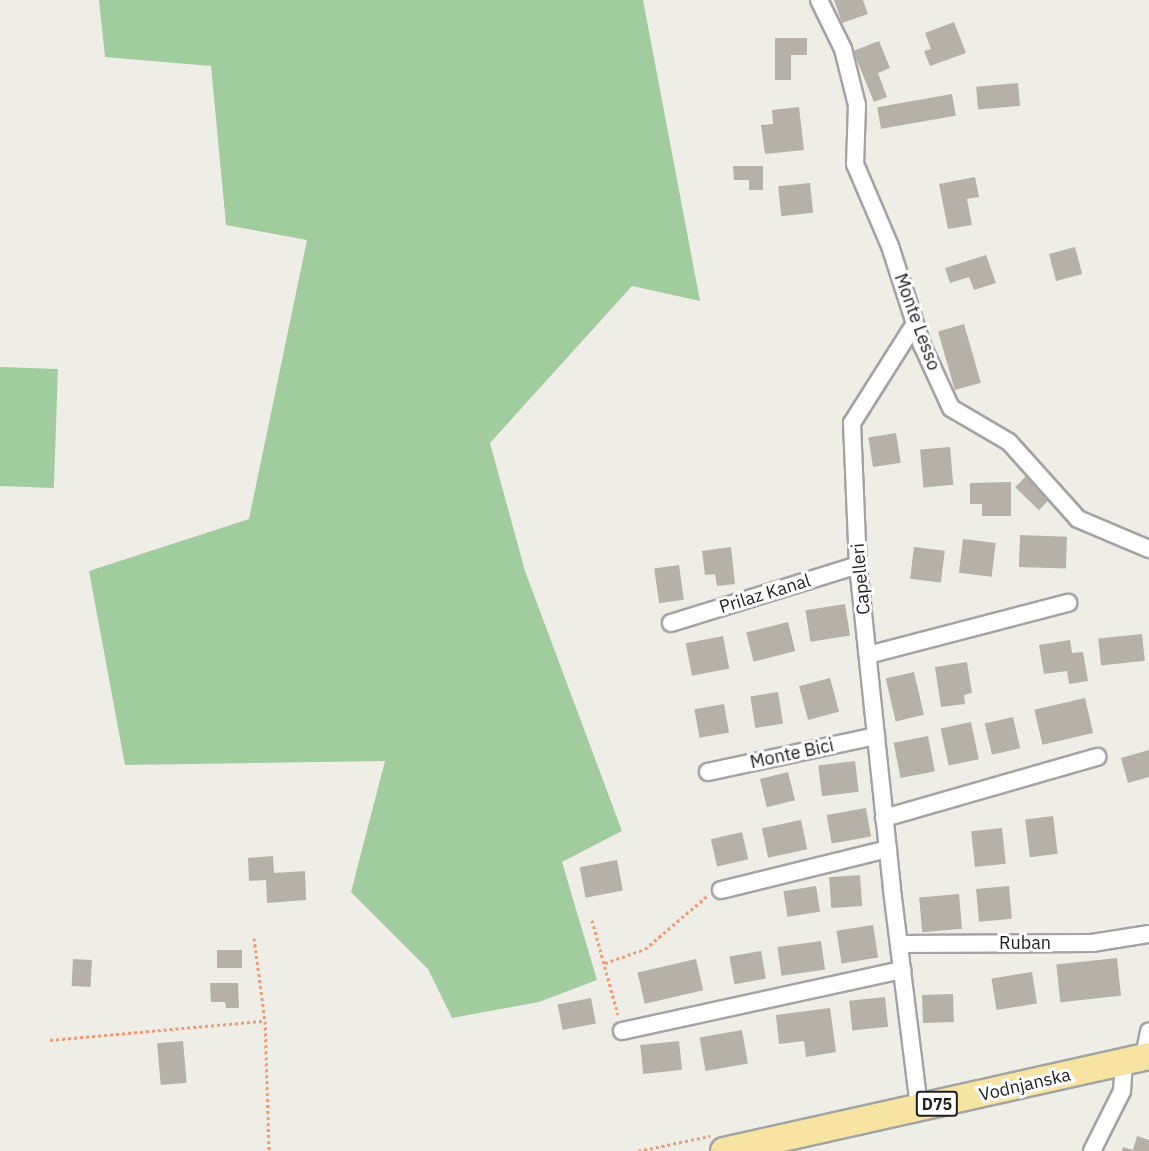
<!DOCTYPE html>
<style>
body{margin:0}
#map{position:relative;width:1149px;height:1151px;overflow:hidden;background:#efeee6;font-family:"IBM Plex Sans",sans-serif}
div>[style]{position:absolute}
[style*='--x']{left:calc(var(--x)*1px);top:calc(var(--y)*1px);width:calc(var(--w)*1px);rotate:calc(var(--a)*1deg)}
.forest>*{inset:0;background:#a1cc9d;transform-origin:0 0}
.building>*{inset:0;background:#b5b0a8;transform-origin:0 0}
.path>*{height:3px;margin-top:-1.5px;transform-origin:0;background:repeating-linear-gradient(90deg,#f29a74 0 3px,transparent 0 6px)}
.roads{filter:drop-shadow(2px 0 #a3a3a3) drop-shadow(-2px 0 #a3a3a3) drop-shadow(0 2px #a3a3a3) drop-shadow(0 -2px #a3a3a3)}
.street>*{height:16px;margin:-8px;padding:0 8px;transform-origin:8px;border-radius:8px;background:#fff}
.primary>*{height:26px;margin:-13px;padding:0 13px;transform-origin:13px;border-radius:13px;background:#f7e4a3}
span{translate:-50% -50%;white-space:nowrap;text-align:center;line-height:1.15;-webkit-text-stroke:6px #fff;paint-order:stroke}
.shield-label span{padding:2px 4px;background:#fff;border:2px solid;border-radius:4px;-webkit-text-stroke-width:0}
.shield-label{font-size:16px;color:#1f1f1f;font-weight:700}
.street-label{font-size:18px;color:#1f1f1f}
</style>
<div id="map">
<div class="forest">
<div style="clip-path:polygon(99px 0,643px 0,700px 301px,632px 286px,490px 443px,525px 571px,622px 831px,562px 862px,597px 980px,539px 1002px,452px 1018px,428px 969px,351px 892px,385px 761px,125px 765px,89px 571px,249px 519px,307px 240px,226px 225px,211px 66px,105px 57px)"></div>
<div style="left:0;top:367px;width:58px;height:119px;rotate:2deg"></div>
</div>
<div class="building">
<div style="clip-path:polygon(834px 0,863px 0,868px 14px,842px 23px)"></div>
<div style="clip-path:polygon(954px 22px,966px 53px,930px 66px,924px 51px,931px 49px,925px 33px)"></div>
<div style="clip-path:polygon(775px 38px,807px 38px,807px 55px,791px 55px,791px 80px,775px 80px)"></div>
<div style="clip-path:polygon(879px 41px,890px 68px,878px 73px,887px 97px,874px 102px,853px 51px)"></div>
<div style="left:1018px;top:83px;width:23px;height:42px;rotate:85deg"></div>
<div style="left:952px;top:94px;width:22px;height:76px;rotate:80deg"></div>
<div style="clip-path:polygon(799px 107px,804px 150px,765px 154px,761px 125px,773px 124px,772px 110px)"></div>
<div style="clip-path:polygon(733px 166px,763px 166px,763px 190px,749px 190px,749px 180px,734px 180px)"></div>
<div style="clip-path:polygon(975px 177px,979px 197px,967px 199px,972px 225px,948px 229px,939px 184px)"></div>
<div style="left:810px;top:183px;width:30px;height:32px;rotate:84deg"></div>
<div style="left:1075px;top:247px;width:28px;height:27px;rotate:75deg"></div>
<div style="clip-path:polygon(986px 255px,996px 283px,974px 290px,969px 277px,950px 283px,945px 268px)"></div>
<div style="left:964px;top:324px;width:61px;height:27px;rotate:74deg"></div>
<div style="left:896px;top:433px;width:30px;height:28px;rotate:81deg"></div>
<div style="left:950px;top:447px;width:38px;height:30px;rotate:85deg"></div>
<div style="left:1027px;top:475px;width:33px;height:17px;rotate:44deg"></div>
<div style="clip-path:polygon(1011px 482px,1011px 516px,982px 516px,982px 504px,970px 504px,970px 483px)"></div>
<div style="left:1020px;top:535px;width:47px;height:32px;rotate:2deg"></div>
<div style="left:963px;top:539px;width:33px;height:34px;rotate:7deg"></div>
<div style="clip-path:polygon(731px 547px,735px 584px,717px 586px,715px 574px,705px 575px,702px 551px)"></div>
<div style="left:914px;top:547px;width:31px;height:32px;rotate:7deg"></div>
<div style="left:679px;top:565px;width:35px;height:25px;rotate:82deg"></div>
<div style="left:845px;top:604px;width:32px;height:40px;rotate:81deg"></div>
<div style="left:788px;top:622px;width:30px;height:43px;rotate:76deg"></div>
<div style="left:1142px;top:634px;width:27px;height:44px;rotate:84deg"></div>
<div style="left:723px;top:636px;width:33px;height:38px;rotate:79deg"></div>
<div style="clip-path:polygon(1070px 640px,1072px 653px,1083px 652px,1088px 681px,1069px 684px,1067px 671px,1044px 674px,1039px 645px)"></div>
<div style="clip-path:polygon(967px 662px,972px 693px,964px 695px,965px 704px,941px 707px,935px 667px)"></div>
<div style="left:914px;top:672px;width:44px;height:29px;rotate:77deg"></div>
<div style="left:830px;top:678px;width:35px;height:32px;rotate:75deg"></div>
<div style="left:778px;top:692px;width:32px;height:28px;rotate:81deg"></div>
<div style="left:1085px;top:698px;width:36px;height:52px;rotate:77deg"></div>
<div style="left:724px;top:704px;width:29px;height:30px;rotate:80deg"></div>
<div style="left:1013px;top:717px;width:32px;height:29px;rotate:77deg"></div>
<div style="left:971px;top:722px;width:38px;height:31px;rotate:78deg"></div>
<div style="left:928px;top:736px;width:36px;height:35px;rotate:79deg"></div>
<div style="clip-path:polygon(1149px 750px,1149px 777px,1128px 783px,1121px 758px)"></div>
<div style="left:855px;top:761px;width:31px;height:37px;rotate:83deg"></div>
<div style="left:788px;top:772px;width:29px;height:29px;rotate:76deg"></div>
<div style="left:866px;top:808px;width:29px;height:40px;rotate:80deg"></div>
<div style="left:1053px;top:816px;width:38px;height:28px;rotate:83deg"></div>
<div style="left:801px;top:820px;width:30px;height:40px;rotate:78deg"></div>
<div style="left:1002px;top:828px;width:36px;height:31px;rotate:84deg"></div>
<div style="left:742px;top:832px;width:28px;height:32px;rotate:77deg"></div>
<div style="clip-path:polygon(273px 856px,274px 873px,305px 871px,306px 900px,267px 903px,266px 880px,249px 881px,248px 858px)"></div>
<div style="left:617px;top:860px;width:31px;height:38px;rotate:79deg"></div>
<div style="left:860px;top:875px;width:31px;height:31px;rotate:86deg"></div>
<div style="left:816px;top:886px;width:26px;height:33px;rotate:81deg"></div>
<div style="left:1009px;top:886px;width:33px;height:33px;rotate:85deg"></div>
<div style="left:959px;top:894px;width:35px;height:40px;rotate:85deg"></div>
<div style="left:873px;top:925px;width:33px;height:37px;rotate:81deg"></div>
<div style="left:821px;top:941px;width:29px;height:44px;rotate:82deg"></div>
<div style="left:217px;top:950px;width:25px;height:18px"></div>
<div style="left:761px;top:951px;width:28px;height:32px;rotate:80deg"></div>
<div style="left:1117px;top:958px;width:38px;height:61px;rotate:84deg"></div>
<div style="left:73px;top:959px;width:19px;height:27px;rotate:3deg"></div>
<div style="left:696px;top:959px;width:32px;height:60px;rotate:77deg"></div>
<div style="left:1032px;top:972px;width:32px;height:41px;rotate:81deg"></div>
<div style="clip-path:polygon(210px 983px,238px 983px,239px 1008px,226px 1008px,225px 1002px,211px 1002px)"></div>
<div style="left:953px;top:994px;width:28px;height:31px;rotate:88deg"></div>
<div style="left:885px;top:997px;width:30px;height:36px;rotate:84deg"></div>
<div style="left:591px;top:998px;width:26px;height:34px;rotate:79deg"></div>
<div style="clip-path:polygon(830px 1008px,836px 1052px,806px 1057px,804px 1041px,779px 1044px,776px 1015px)"></div>
<div style="left:742px;top:1030px;width:34px;height:43px;rotate:80deg"></div>
<div style="left:183px;top:1041px;width:42px;height:26px;rotate:85deg"></div>
<div style="left:679px;top:1041px;width:29px;height:39px;rotate:84deg"></div>
<div style="clip-path:polygon(1137px 1136px,1149px 1140px,1149px 1151px,1122px 1151px,1123px 1147px,1133px 1150px)"></div>
</div>
<div class="path">
<div style="--x:592;--y:920;--w:98;--a:74.7"></div>
<div style="--x:254;--y:938;--w:84;--a:82.5"></div>
<div style="--x:265;--y:1021;--w:130;--a:88.2"></div>
<div style="--x:605;--y:963;--w:42;--a:-19.3"></div>
<div style="--x:645;--y:949;--w:82;--a:-40.5"></div>
<div style="--x:50;--y:1040;--w:216;--a:-5.1"></div>
<div style="--x:638;--y:1151;--w:74;--a:-11.8"></div>
</div>
<div class="roads">
<div class="street">
<div style="--x:819;--y:0;--w:55;--a:63.9"></div>
<div style="--x:843;--y:49;--w:58;--a:76"></div>
<div style="--x:857;--y:105;--w:59;--a:91.9"></div>
<div style="--x:855;--y:164;--w:89;--a:66.9"></div>
<div style="--x:890;--y:246;--w:104;--a:72.1"></div>
<div style="--x:922;--y:345;--w:69;--a:65.3"></div>
<div style="--x:951;--y:408;--w:67;--a:30.4"></div>
<div style="--x:1009;--y:442;--w:103;--a:48.1"></div>
<div style="--x:1078;--y:519;--w:77;--a:22.9"></div>
<div style="--x:914;--y:325;--w:116;--a:122.3"></div>
<div style="--x:852;--y:423;--w:142;--a:87.6"></div>
<div style="--x:858;--y:565;--w:327;--a:84"></div>
<div style="--x:892;--y:890;--w:220;--a:82.9"></div>
<div style="--x:671;--y:623;--w:196;--a:-17.2"></div>
<div style="--x:868;--y:655;--w:207;--a:-14.6"></div>
<div style="--x:708;--y:772;--w:172;--a:-12.1"></div>
<div style="--x:884;--y:818;--w:222;--a:-16"></div>
<div style="--x:721;--y:890;--w:172;--a:-13.8"></div>
<div style="--x:899;--y:944;--w:193;--a:-0.3"></div>
<div style="--x:1092;--y:943;--w:58;--a:-9"></div>
<div style="--x:622;--y:1031;--w:287;--a:-12.3"></div>
<div style="--x:1144;--y:1057;--w:26;--a:-79"></div>
<div style="--x:1092;--y:1151;--w:67;--a:-63.4"></div>
<div style="--x:1122;--y:1091;--w:29;--a:-86"></div>
</div>
<div class="primary">
<div style="--x:724;--y:1151;--w:435;--a:-12.6"></div>
</div>
</div>
<div class="shield-label">
<span style="left:937px;top:1104px">D75</span>
</div>
<div class="street-label">
<span style="left:917px;top:322px;rotate:70deg">Monte Lesso</span>
<span style="left:861px;top:579px;rotate:-95deg">Capelleri</span>
<span style="left:765px;top:594px;rotate:-17deg">Prilaz Kanal</span>
<span style="left:792px;top:754px;rotate:-12deg">Monte Bici</span>
<span style="left:1025px;top:943px">Ruban</span>
<span style="left:1025px;top:1085px;rotate:-13deg">Vodnjanska</span>
</div>
</div>
